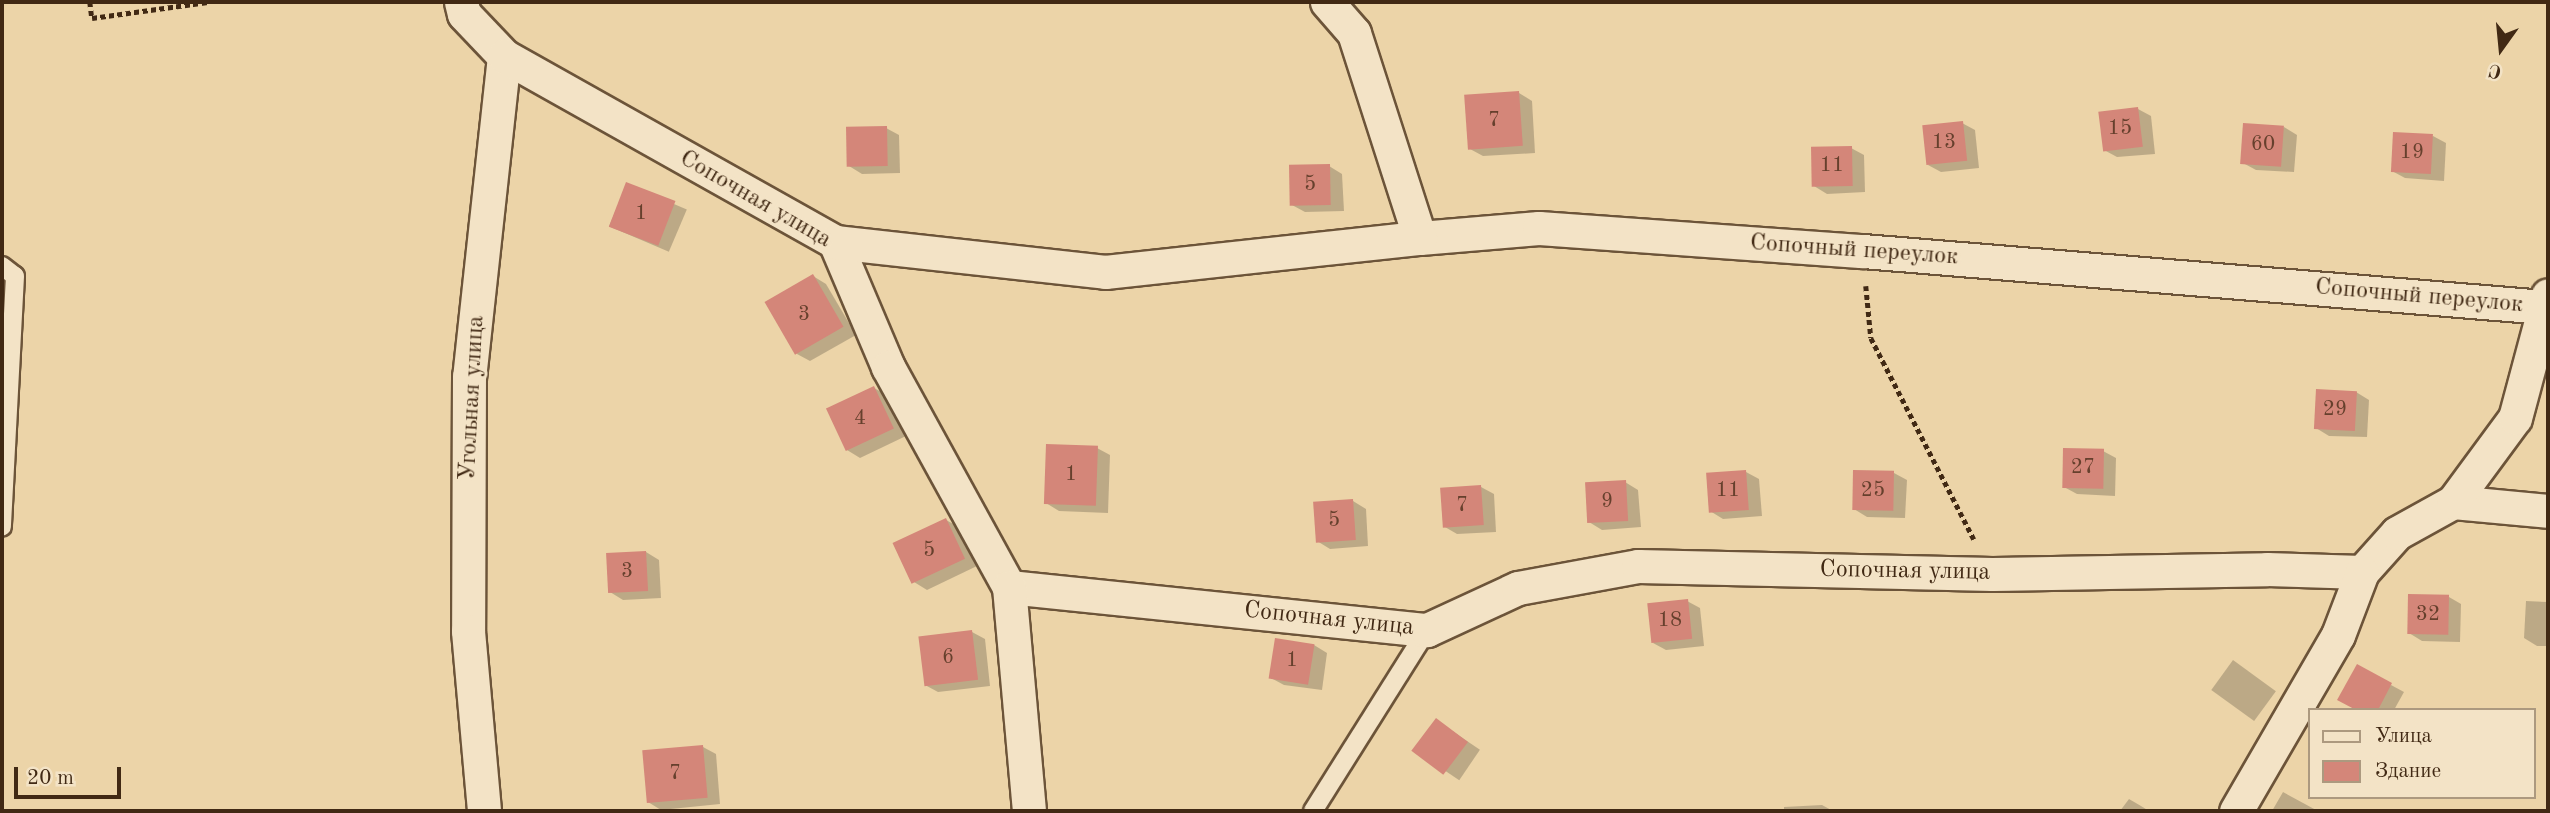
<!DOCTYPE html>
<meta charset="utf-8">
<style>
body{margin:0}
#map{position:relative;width:2550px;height:813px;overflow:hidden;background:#ecd4a8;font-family:"Old Standard TT",serif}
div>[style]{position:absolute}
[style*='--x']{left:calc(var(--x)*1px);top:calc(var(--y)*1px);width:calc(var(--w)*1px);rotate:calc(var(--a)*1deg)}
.shadow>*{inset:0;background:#0003;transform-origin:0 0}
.building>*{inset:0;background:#d48679;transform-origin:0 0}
.path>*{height:4.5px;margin-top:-2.25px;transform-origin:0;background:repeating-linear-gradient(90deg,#412914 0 5px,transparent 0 8.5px)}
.roads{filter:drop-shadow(2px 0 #6c5439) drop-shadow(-2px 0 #6c5439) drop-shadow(0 2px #6c5439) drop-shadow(0 -2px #6c5439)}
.service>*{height:18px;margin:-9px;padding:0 9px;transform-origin:9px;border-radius:9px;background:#f3e3c6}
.minor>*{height:33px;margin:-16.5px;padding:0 16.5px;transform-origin:16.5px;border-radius:16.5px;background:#f3e3c6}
span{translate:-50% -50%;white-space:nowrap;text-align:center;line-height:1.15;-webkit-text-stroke:6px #f3e3c6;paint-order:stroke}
.number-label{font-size:21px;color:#66402d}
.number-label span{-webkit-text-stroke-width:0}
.street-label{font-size:24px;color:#412914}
.frame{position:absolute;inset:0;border:4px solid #412914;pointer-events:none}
.legend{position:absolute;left:2308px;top:708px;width:228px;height:91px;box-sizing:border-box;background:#f3e3c6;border:2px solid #ac997f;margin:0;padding:9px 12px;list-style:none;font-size:21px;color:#412914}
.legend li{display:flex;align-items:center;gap:14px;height:35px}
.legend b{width:35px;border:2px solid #ac997f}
.north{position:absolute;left:2466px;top:14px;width:70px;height:70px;-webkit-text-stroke:5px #f3e3c6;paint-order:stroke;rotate:195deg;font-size:19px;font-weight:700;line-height:28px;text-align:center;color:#412914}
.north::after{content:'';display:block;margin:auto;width:24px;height:32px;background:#412914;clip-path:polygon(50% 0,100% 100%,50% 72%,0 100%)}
.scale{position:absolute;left:14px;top:767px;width:107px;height:32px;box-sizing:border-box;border:4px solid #412914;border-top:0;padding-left:9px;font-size:21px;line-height:24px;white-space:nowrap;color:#412914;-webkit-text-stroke:5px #f3e3c6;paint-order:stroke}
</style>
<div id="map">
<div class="shadow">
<div style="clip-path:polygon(1519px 93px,1532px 101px,1535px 153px,1483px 156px,1470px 149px)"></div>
<div style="clip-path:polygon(2138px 109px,2151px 116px,2155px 154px,2117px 157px,2104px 150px)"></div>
<div style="clip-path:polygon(1962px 123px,1975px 130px,1979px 168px,1941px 172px,1928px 165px)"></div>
<div style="clip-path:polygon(2284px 127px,2297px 135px,2294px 172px,2256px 170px,2243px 163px)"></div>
<div style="clip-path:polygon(886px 128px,899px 135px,900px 173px,862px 174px,849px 166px)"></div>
<div style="clip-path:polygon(2433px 136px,2446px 143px,2444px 181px,2405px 178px,2392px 171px)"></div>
<div style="clip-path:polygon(1851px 148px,1864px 155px,1865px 192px,1827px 194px,1814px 186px)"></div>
<div style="clip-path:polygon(1329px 166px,1342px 174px,1344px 211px,1305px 212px,1292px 205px)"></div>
<div style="left:627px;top:184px;width:65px;height:46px;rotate:23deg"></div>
<div style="clip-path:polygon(813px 276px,826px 284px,856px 335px,810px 361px,797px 354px)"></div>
<div style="clip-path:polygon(874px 388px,887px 395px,906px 436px,860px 458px,847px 450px)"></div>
<div style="clip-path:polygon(2356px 392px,2369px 400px,2367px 437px,2329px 436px,2316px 428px)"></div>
<div style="clip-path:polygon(1097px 448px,1110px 455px,1108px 513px,1059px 511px,1046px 503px)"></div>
<div style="clip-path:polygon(2103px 451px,2116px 458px,2115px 496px,2077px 494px,2064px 487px)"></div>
<div style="clip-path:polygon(1746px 472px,1759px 479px,1762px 516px,1723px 519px,1710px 511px)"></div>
<div style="clip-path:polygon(1894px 473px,1907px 480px,1905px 518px,1867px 517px,1854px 509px)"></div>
<div style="clip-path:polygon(1625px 482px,1638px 490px,1641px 527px,1602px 530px,1589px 522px)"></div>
<div style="clip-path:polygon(1481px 487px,1494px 494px,1496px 532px,1457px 534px,1445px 527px)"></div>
<div style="clip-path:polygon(1353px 501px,1366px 509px,1368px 546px,1330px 549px,1317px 541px)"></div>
<div style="clip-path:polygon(946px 520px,959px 527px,977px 566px,927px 590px,914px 582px,896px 543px)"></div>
<div style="clip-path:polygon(646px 552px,659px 560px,661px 598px,623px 600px,610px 592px)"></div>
<div style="clip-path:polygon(2449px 597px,2461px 604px,2460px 642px,2422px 641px,2409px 633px)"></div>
<div style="clip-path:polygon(1687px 601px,1700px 608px,1704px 646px,1666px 650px,1653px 643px)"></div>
<div style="clip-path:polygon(2526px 601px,2548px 602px,2548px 646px,2537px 646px,2524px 638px)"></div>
<div style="clip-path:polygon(972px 632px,985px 639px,990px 686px,938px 692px,925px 685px)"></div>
<div style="clip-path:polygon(1314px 645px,1327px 653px,1322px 690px,1284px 685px,1271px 678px)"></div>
<div style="left:2233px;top:660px;width:53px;height:37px;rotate:36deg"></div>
<div style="clip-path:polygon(2391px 685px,2404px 692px,2394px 710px,2358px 710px)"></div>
<div style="left:1436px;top:720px;width:53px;height:37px;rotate:34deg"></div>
<div style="clip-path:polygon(703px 747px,716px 754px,720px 804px,661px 810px,648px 802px)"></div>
<div style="clip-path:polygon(2283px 792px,2316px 810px,2319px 811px,2272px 811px)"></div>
<div style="clip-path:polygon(2129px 799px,2141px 806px,2149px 811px,2120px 811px)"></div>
<div style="clip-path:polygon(1822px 805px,1833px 811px,1784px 811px,1784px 807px)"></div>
</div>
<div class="building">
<div style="left:1519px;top:91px;width:55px;height:55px;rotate:86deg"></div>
<div style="left:2138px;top:107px;width:40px;height:40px;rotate:83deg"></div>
<div style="left:1963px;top:121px;width:40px;height:41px;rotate:84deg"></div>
<div style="left:2243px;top:123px;width:41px;height:41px;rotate:4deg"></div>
<div style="left:887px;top:126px;width:40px;height:41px;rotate:89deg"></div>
<div style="left:2393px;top:132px;width:40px;height:40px;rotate:3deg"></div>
<div style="left:1852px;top:146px;width:40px;height:41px;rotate:89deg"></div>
<div style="left:1330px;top:164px;width:41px;height:41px;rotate:89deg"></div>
<div style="left:626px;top:182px;width:53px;height:48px;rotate:21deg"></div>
<div style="left:813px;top:274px;width:61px;height:56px;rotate:60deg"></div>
<div style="left:874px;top:386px;width:47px;height:53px;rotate:65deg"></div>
<div style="left:2316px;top:389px;width:41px;height:40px;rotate:3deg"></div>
<div style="left:1046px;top:444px;width:52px;height:60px;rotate:2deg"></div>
<div style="left:2063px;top:448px;width:41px;height:40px;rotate:1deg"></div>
<div style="left:1746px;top:470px;width:40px;height:40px;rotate:86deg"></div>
<div style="left:1853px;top:470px;width:41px;height:40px;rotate:1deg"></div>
<div style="left:1626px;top:480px;width:41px;height:41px;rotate:87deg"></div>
<div style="left:1481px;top:485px;width:40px;height:41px;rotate:86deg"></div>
<div style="left:1353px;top:499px;width:41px;height:40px;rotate:86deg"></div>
<div style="left:946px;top:518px;width:45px;height:59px;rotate:65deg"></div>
<div style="left:646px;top:551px;width:40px;height:40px;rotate:87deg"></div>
<div style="left:2408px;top:594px;width:41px;height:40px;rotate:1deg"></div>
<div style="left:1688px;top:599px;width:40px;height:41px;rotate:84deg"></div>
<div style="left:972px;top:630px;width:50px;height:54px;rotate:83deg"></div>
<div style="left:1275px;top:638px;width:40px;height:41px;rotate:9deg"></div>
<div style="clip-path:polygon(2357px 664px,2392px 683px,2378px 710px,2356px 710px,2337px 700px)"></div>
<div style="left:1436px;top:718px;width:40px;height:41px;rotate:37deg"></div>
<div style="left:703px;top:745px;width:53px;height:61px;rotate:85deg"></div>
</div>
<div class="path">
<div style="--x:90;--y:2;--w:16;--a:83"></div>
<div style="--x:92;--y:18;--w:117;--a:-7.9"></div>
<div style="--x:1866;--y:286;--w:52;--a:84.5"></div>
<div style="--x:1871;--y:338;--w:226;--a:62.9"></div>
</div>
<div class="roads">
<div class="service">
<div style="--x:2;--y:266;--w:16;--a:38"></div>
<div style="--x:15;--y:276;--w:251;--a:93"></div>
<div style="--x:1313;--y:811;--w:214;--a:-57.8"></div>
</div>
<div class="minor">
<div style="--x:461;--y:2;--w:12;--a:76"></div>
<div style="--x:464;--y:14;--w:58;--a:46.4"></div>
<div style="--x:504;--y:56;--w:322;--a:96.2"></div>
<div style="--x:469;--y:376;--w:255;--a:90.2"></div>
<div style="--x:468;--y:631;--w:181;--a:84.9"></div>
<div style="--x:1327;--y:2;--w:41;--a:48.9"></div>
<div style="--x:1354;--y:33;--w:215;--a:72.2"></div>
<div style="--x:1420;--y:238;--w:119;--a:-4.8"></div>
<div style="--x:1539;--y:228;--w:325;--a:4.1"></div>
<div style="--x:1863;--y:251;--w:683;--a:4.7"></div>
<div style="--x:504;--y:56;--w:380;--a:29.3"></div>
<div style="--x:835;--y:242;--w:136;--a:67"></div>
<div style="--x:888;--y:367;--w:251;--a:61.2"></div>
<div style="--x:1009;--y:587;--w:420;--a:5.9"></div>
<div style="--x:1427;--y:630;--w:100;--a:-24.8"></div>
<div style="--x:1518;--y:588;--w:122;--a:-10.4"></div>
<div style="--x:1638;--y:566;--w:354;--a:1.3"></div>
<div style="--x:1992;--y:574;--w:275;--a:-1"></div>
<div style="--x:2267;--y:569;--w:95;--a:1.8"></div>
<div style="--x:2362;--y:572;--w:52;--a:-48.1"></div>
<div style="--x:2397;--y:533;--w:64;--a:-29"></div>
<div style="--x:2453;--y:502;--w:95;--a:5.4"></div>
<div style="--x:835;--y:242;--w:272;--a:6.3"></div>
<div style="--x:1105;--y:272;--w:317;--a:-6.2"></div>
<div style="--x:2453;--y:502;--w:104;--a:-53.6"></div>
<div style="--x:2515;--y:418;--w:127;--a:-75"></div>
<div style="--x:1009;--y:587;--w:225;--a:84.9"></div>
<div style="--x:2236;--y:811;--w:203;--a:-59.9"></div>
<div style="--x:2338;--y:635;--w:67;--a:-69.1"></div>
</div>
</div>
<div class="number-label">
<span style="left:1494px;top:121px">7</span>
<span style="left:2120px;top:129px">15</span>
<span style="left:1944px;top:143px">13</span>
<span style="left:2263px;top:145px">60</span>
<span style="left:2412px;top:153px">19</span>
<span style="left:1832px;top:166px">11</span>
<span style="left:1310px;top:185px">5</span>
<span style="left:641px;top:214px">1</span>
<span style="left:804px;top:315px">3</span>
<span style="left:2335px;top:410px">29</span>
<span style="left:860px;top:419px">4</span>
<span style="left:2083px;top:468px">27</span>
<span style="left:1071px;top:475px">1</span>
<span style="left:1728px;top:491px">11</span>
<span style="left:1873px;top:491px">25</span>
<span style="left:1607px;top:502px">9</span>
<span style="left:1462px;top:506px">7</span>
<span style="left:1334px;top:521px">5</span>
<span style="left:929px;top:551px">5</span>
<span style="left:627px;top:572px">3</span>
<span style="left:2428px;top:615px">32</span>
<span style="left:1670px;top:621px">18</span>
<span style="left:948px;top:658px">6</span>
<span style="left:1292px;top:661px">1</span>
<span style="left:675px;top:774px">7</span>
</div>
<div class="street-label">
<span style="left:755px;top:200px;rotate:30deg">Сопочная улица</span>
<span style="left:1854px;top:251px;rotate:4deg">Сопочный переулок</span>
<span style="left:2419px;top:297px;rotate:5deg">Сопочный переулок</span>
<span style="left:473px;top:398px;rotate:-87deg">Угольная улица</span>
<span style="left:1905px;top:572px;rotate:1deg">Сопочная улица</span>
<span style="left:1329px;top:620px;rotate:6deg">Сопочная улица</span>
</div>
<div class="frame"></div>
<ul class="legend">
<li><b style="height:9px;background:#f3e3c6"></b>Улица</li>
<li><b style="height:19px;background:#d48679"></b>Здание</li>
</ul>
<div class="north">С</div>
<div class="scale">20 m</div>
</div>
